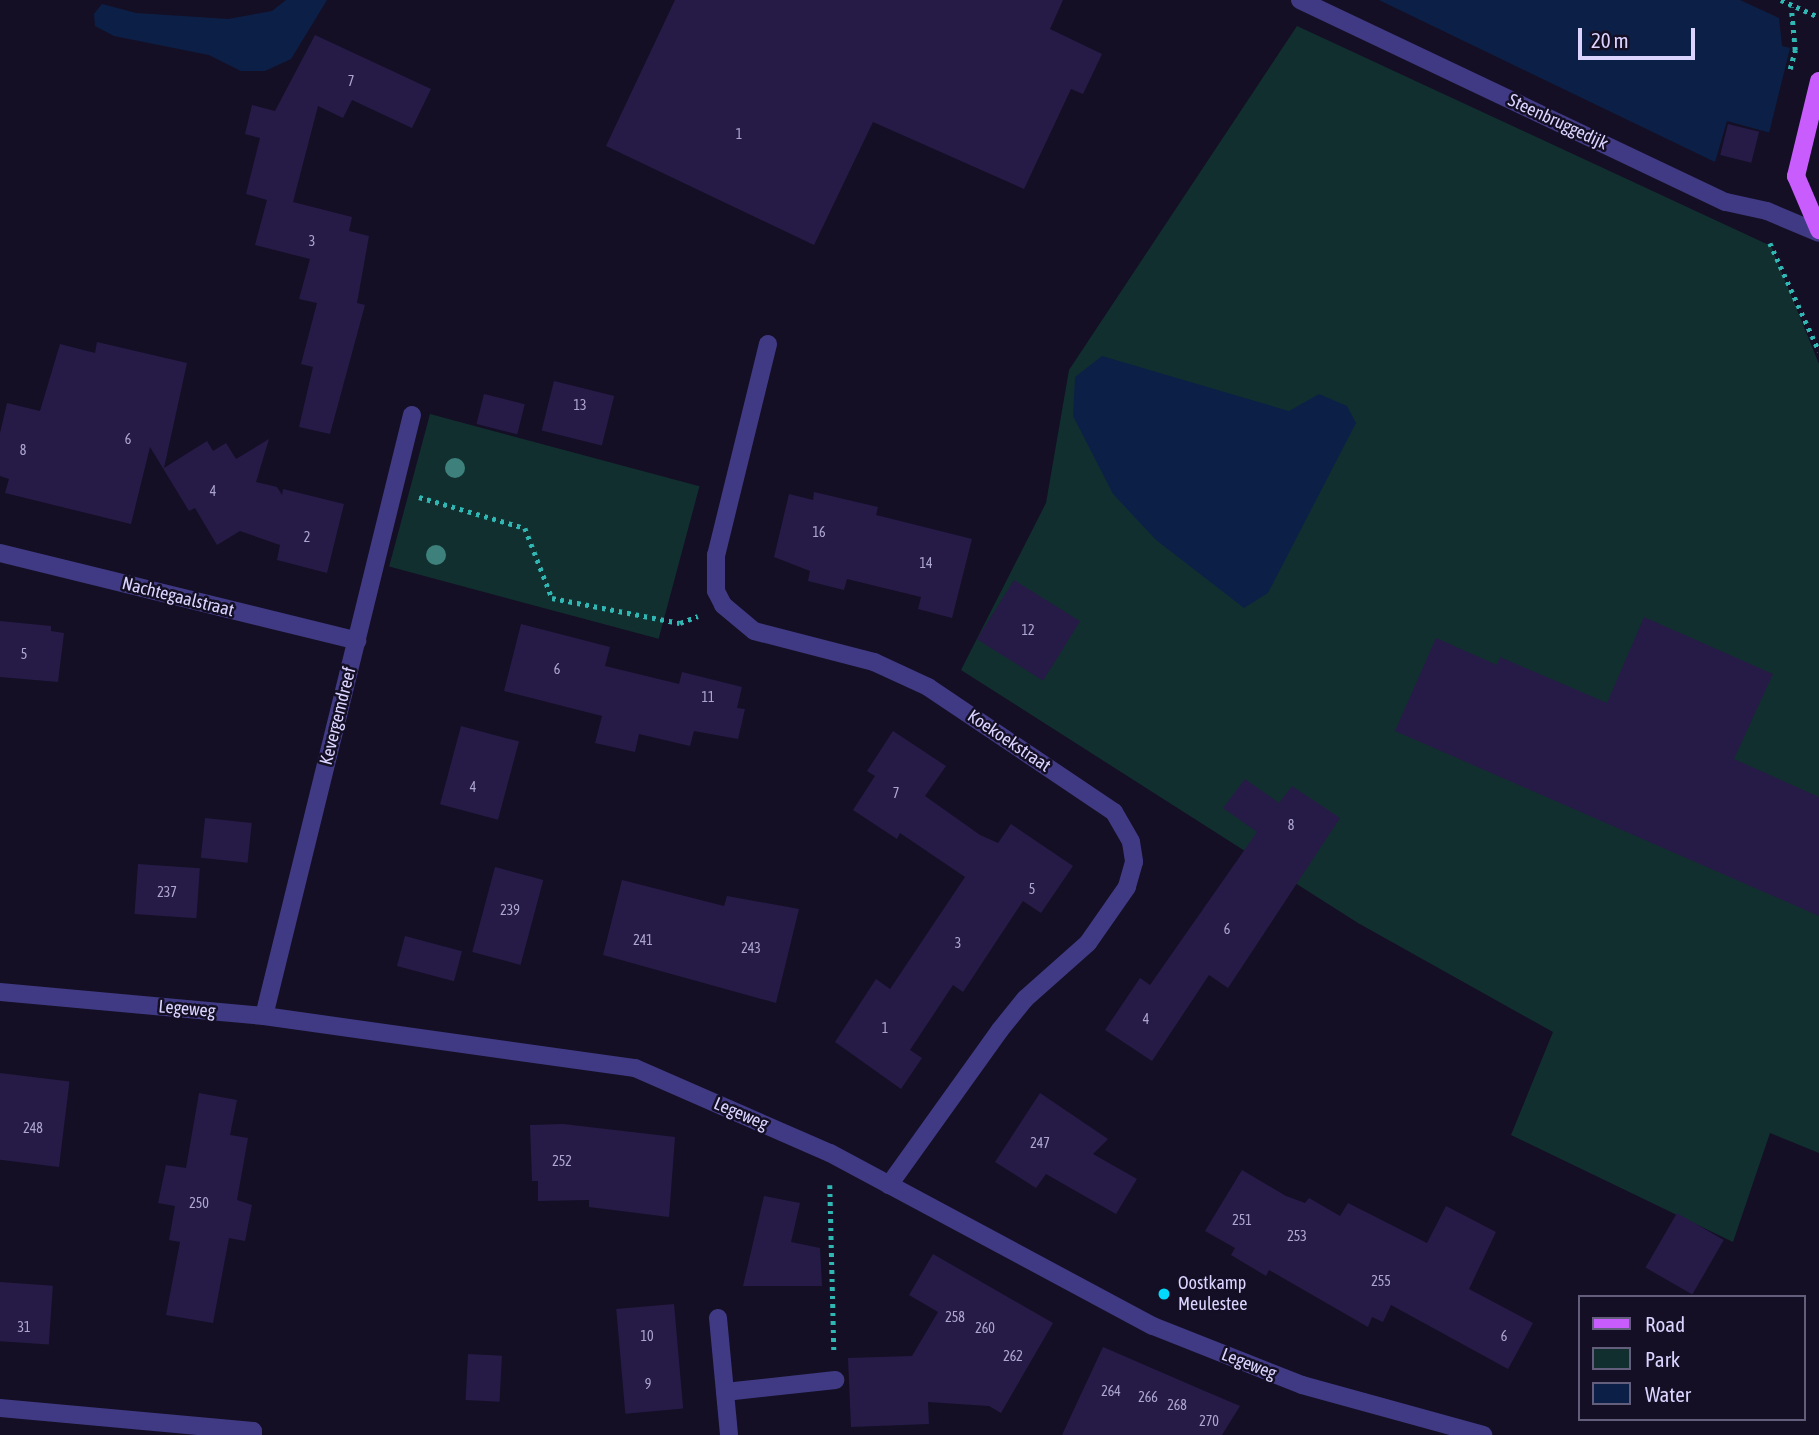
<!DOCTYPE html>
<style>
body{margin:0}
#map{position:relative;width:1819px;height:1435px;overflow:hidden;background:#140f25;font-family:"Asap Condensed",sans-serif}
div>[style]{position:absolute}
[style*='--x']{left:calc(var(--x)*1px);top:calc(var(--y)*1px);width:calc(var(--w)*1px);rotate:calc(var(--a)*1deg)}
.green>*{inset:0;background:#122f2f;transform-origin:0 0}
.water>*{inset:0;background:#0c2047}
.pier>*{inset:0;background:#140f25}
.building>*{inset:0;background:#261b46;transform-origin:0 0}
.path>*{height:4.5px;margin-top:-2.25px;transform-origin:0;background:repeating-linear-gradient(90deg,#30b6b3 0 3.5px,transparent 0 8.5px)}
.street>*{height:18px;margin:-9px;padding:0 9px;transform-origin:9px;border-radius:9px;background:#403a84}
.primary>*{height:18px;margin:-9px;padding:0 9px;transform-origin:9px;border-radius:9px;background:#c85cfd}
.trees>*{width:20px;height:20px;margin:-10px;border-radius:50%;background:#3e817c}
.dots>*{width:19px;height:19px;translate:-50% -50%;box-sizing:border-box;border:4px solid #140f25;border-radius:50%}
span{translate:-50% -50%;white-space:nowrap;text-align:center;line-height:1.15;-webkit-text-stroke:5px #140f25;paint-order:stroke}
.number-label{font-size:14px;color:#ada6d1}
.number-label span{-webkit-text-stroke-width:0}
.street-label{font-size:18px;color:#dad4ff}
.poi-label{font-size:18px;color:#dad4ff}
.left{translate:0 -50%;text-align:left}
.legend{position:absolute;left:1578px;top:1295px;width:228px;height:126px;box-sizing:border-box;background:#140f25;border:2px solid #635e7c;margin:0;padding:9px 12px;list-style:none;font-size:21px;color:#dad4ff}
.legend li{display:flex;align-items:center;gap:14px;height:35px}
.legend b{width:35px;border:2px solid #635e7c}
.scale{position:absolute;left:1578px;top:28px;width:117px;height:32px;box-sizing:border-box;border:4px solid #dad4ff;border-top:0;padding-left:9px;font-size:21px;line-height:24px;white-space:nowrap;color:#dad4ff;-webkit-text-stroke:5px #140f25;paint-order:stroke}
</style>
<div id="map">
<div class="green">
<div style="clip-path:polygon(1297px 26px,1771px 246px,1819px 364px,1819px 1153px,1770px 1133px,1733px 1242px,1511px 1135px,1553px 1032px,1358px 923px,961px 670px,1046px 503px,1069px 370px)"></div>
<div style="left:430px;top:414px;width:279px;height:158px;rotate:15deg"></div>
</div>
<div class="water">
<div style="clip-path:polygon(286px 0,327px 0,291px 59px,265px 71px,241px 71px,209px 55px,114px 36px,95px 26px,94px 14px,102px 4px,136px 13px,228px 19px,272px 11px)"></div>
<div style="clip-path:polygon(1379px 0,1740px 0,1779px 18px,1782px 46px,1819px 55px,1819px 146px,1727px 121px,1715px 162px)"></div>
<div style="clip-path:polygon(1102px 356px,1289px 411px,1319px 394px,1347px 406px,1356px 423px,1268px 593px,1244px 608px,1156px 540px,1113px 494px,1073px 416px,1075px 377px)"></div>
</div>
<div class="pier">
<div style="clip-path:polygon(1790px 48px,1819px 55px,1819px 146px,1769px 133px)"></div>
</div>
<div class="building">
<div style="clip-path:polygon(675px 0,1063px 0,1050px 29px,1102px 54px,1083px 94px,1071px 89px,1024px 189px,873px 122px,814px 245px,606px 146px)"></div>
<div style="clip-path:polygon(315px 35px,431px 89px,412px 128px,352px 100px,343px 118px,318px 106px,293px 202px,352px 217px,349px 231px,369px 236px,357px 303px,365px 305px,330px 434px,299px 427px,313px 367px,301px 364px,317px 303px,299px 299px,310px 259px,255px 245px,267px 200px,246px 194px,260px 138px,245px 134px,252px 105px,275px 111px)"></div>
<div style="left:1728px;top:124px;width:32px;height:32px;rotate:14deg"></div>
<div style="clip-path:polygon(97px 342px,187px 363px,164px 468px,207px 441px,213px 451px,226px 443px,236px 459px,269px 439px,256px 482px,277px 487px,282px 495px,283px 489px,344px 504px,327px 573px,277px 560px,280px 545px,240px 531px,217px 545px,195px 508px,189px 511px,150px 447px,131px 524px,5px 493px,9px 479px,0 476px,0 433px,7px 403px,40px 411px,60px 344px,95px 353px)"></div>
<div style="left:554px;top:381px;width:62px;height:51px;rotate:14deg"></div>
<div style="left:484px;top:394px;width:42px;height:31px;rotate:14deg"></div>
<div style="clip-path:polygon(814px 492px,878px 507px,876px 515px,972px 539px,952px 618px,918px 609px,921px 597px,847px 579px,844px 590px,808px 581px,810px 571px,774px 557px,789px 494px,813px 500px)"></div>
<div style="left:1014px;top:580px;width:78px;height:70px;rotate:32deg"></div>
<div style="clip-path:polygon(1644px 617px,1773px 674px,1734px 759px,1819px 797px,1819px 916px,1395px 731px,1436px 638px,1497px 665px,1500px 657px,1607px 703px)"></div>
<div style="clip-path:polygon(0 621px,51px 626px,51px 631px,64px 633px,58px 682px,0 677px)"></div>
<div style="clip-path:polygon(521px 624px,610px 647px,605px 666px,679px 684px,682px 672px,742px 687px,737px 708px,745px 709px,738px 739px,694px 731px,690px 746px,639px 734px,635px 752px,595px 743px,602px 716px,504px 691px)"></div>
<div style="left:461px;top:726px;width:60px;height:81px;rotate:15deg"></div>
<div style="clip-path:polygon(893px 731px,946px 766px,925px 796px,980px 835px,998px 843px,1011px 824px,1073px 866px,1041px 913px,1023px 901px,963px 992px,953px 985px,910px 1050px,922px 1058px,901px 1089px,835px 1042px,876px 979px,890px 989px,965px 877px,900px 833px,897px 839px,853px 810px,875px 776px,867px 771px)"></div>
<div style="clip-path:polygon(1245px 779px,1279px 803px,1292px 786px,1340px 818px,1228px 988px,1209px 975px,1152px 1061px,1105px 1030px,1140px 978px,1150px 985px,1257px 832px,1223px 808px)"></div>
<div style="left:205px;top:818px;width:47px;height:40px;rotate:6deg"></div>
<div style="left:138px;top:864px;width:62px;height:50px;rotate:4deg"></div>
<div style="left:495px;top:867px;width:50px;height:88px;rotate:15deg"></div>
<div style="clip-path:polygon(622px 880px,724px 906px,727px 896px,799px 909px,776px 1003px,603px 955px)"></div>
<div style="left:405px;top:936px;width:59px;height:31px;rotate:15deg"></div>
<div style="left:0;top:1073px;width:70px;height:86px;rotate:7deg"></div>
<div style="clip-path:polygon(199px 1093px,237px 1100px,230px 1135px,248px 1138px,237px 1200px,252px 1205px,245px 1241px,229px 1238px,213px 1323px,166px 1315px,180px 1242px,169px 1240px,175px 1206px,158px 1203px,166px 1165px,186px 1168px)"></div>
<div style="clip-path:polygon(1040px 1093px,1108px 1139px,1093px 1154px,1137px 1179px,1116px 1214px,1046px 1174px,1036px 1188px,995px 1162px)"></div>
<div style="clip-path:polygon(563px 1124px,675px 1137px,669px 1217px,589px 1207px,589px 1200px,538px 1201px,538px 1181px,532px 1181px,530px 1125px)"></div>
<div style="clip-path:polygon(1242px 1170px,1286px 1196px,1305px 1203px,1309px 1198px,1340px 1216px,1348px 1203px,1427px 1243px,1446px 1206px,1496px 1232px,1469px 1289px,1533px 1323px,1508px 1369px,1391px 1305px,1383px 1322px,1372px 1317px,1368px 1327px,1269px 1270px,1266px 1276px,1231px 1255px,1235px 1248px,1205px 1231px)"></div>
<div style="clip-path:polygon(764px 1196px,800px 1203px,791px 1242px,820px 1248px,822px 1286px,743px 1286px)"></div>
<div style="left:1677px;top:1213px;width:54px;height:63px;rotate:30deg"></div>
<div style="clip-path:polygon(933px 1254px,1053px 1323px,1001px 1413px,989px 1406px,928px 1402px,929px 1424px,851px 1427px,848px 1358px,912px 1356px,938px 1312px,909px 1295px)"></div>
<div style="left:0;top:1282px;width:53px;height:59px;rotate:4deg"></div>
<div style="left:674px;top:1304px;width:105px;height:58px;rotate:85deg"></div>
<div style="clip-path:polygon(1103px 1347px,1200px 1389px,1240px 1406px,1222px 1435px,1062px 1435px)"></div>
<div style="left:468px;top:1354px;width:34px;height:46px;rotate:3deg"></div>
</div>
<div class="path">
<div style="--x:1781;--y:0;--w:42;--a:24.1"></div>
<div style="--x:1790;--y:69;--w:20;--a:-75"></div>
<div style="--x:1795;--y:50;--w:43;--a:-95.3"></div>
<div style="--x:1770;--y:243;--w:119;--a:65.6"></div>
<div style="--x:419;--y:497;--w:110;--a:16.3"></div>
<div style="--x:525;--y:528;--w:75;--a:68.9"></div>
<div style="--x:552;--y:598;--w:130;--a:11.1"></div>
<div style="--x:680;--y:623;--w:19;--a:-21"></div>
<div style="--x:830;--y:1185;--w:166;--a:88.6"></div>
</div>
<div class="street">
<div style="--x:1300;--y:0;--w:471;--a:25.4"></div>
<div style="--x:1726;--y:202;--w:42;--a:12.4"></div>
<div style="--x:1767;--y:211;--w:56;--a:22.9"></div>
<div style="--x:768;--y:344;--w:217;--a:103.8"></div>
<div style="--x:716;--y:555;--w:36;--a:90"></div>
<div style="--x:716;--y:591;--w:16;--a:63"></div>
<div style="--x:723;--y:605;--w:40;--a:40"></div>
<div style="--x:754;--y:631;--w:124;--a:14.5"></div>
<div style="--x:874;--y:662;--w:60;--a:24.8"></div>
<div style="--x:928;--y:687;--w:224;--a:33.9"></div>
<div style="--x:1114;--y:812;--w:34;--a:60"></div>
<div style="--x:1131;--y:842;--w:20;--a:81"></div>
<div style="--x:1134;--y:862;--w:26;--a:106"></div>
<div style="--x:1127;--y:887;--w:68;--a:124.9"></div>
<div style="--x:1088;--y:943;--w:84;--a:138.4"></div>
<div style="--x:1025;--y:999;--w:40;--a:129"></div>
<div style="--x:1000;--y:1030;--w:191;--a:125.6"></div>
<div style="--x:0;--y:553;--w:368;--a:13.8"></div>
<div style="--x:0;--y:992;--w:265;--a:5.2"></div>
<div style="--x:264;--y:1016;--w:375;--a:8"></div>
<div style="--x:635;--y:1068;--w:213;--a:23.6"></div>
<div style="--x:830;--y:1153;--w:366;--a:28.2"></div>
<div style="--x:1153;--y:1326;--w:160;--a:21.6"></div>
<div style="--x:1302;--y:1385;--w:188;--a:15.4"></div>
<div style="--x:264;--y:1016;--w:619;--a:-76.17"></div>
<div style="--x:718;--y:1318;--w:118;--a:84.6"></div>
<div style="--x:725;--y:1392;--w:111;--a:-6.2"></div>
<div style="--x:0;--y:1408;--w:254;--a:5.2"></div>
<div style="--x:253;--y:1431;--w:4;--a:90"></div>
</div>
<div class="primary">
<div style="--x:1819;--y:81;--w:98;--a:103.6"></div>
<div style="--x:1796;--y:176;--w:59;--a:66.9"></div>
</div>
<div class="trees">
<div style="left:455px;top:468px"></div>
<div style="left:436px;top:555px"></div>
</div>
<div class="dots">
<div style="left:1164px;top:1294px;background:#03d8fb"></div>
</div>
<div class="number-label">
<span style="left:351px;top:81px">7</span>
<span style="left:739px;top:134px">1</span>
<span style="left:312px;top:241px">3</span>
<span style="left:580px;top:405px">13</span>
<span style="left:128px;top:439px">6</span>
<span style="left:23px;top:450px">8</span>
<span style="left:213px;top:491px">4</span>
<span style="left:819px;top:532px">16</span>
<span style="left:307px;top:537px">2</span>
<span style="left:926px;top:563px">14</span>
<span style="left:1028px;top:630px">12</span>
<span style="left:24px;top:654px">5</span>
<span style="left:557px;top:669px">6</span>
<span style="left:708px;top:697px">11</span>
<span style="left:473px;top:787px">4</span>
<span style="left:896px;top:793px">7</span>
<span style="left:1291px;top:825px">8</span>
<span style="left:1032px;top:889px">5</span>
<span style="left:167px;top:892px">237</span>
<span style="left:510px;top:910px">239</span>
<span style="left:1227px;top:929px">6</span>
<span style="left:643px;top:940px">241</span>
<span style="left:958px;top:943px">3</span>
<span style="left:751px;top:948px">243</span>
<span style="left:1146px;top:1019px">4</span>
<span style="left:885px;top:1028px">1</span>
<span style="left:33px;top:1128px">248</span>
<span style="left:1040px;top:1143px">247</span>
<span style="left:562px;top:1161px">252</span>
<span style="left:199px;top:1203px">250</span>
<span style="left:1242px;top:1220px">251</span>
<span style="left:1297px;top:1236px">253</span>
<span style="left:1381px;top:1281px">255</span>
<span style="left:955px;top:1317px">258</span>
<span style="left:24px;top:1327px">31</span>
<span style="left:985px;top:1328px">260</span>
<span style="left:647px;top:1336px">10</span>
<span style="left:1504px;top:1336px">6</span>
<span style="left:1013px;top:1356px">262</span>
<span style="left:648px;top:1384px">9</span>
<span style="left:1111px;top:1391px">264</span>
<span style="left:1148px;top:1397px">266</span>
<span style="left:1177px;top:1405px">268</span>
<span style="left:1209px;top:1421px">270</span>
</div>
<div class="street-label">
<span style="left:1558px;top:122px;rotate:25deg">Steenbruggedijk</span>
<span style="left:178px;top:597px;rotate:14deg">Nachtegaalstraat</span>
<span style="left:338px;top:716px;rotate:-76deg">Kevergemdreef</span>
<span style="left:1009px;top:741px;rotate:34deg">Koekoekstraat</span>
<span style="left:187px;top:1009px;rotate:5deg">Legeweg</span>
<span style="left:741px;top:1114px;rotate:23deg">Legeweg</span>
<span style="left:1249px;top:1364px;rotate:21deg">Legeweg</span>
</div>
<div class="poi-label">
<span class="left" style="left:1178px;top:1294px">Oostkamp<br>Meulestee</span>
</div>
<ul class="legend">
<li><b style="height:9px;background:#c85cfd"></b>Road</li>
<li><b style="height:19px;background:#122f2f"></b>Park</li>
<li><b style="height:19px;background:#0c2047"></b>Water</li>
</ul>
<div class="scale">20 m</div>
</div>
